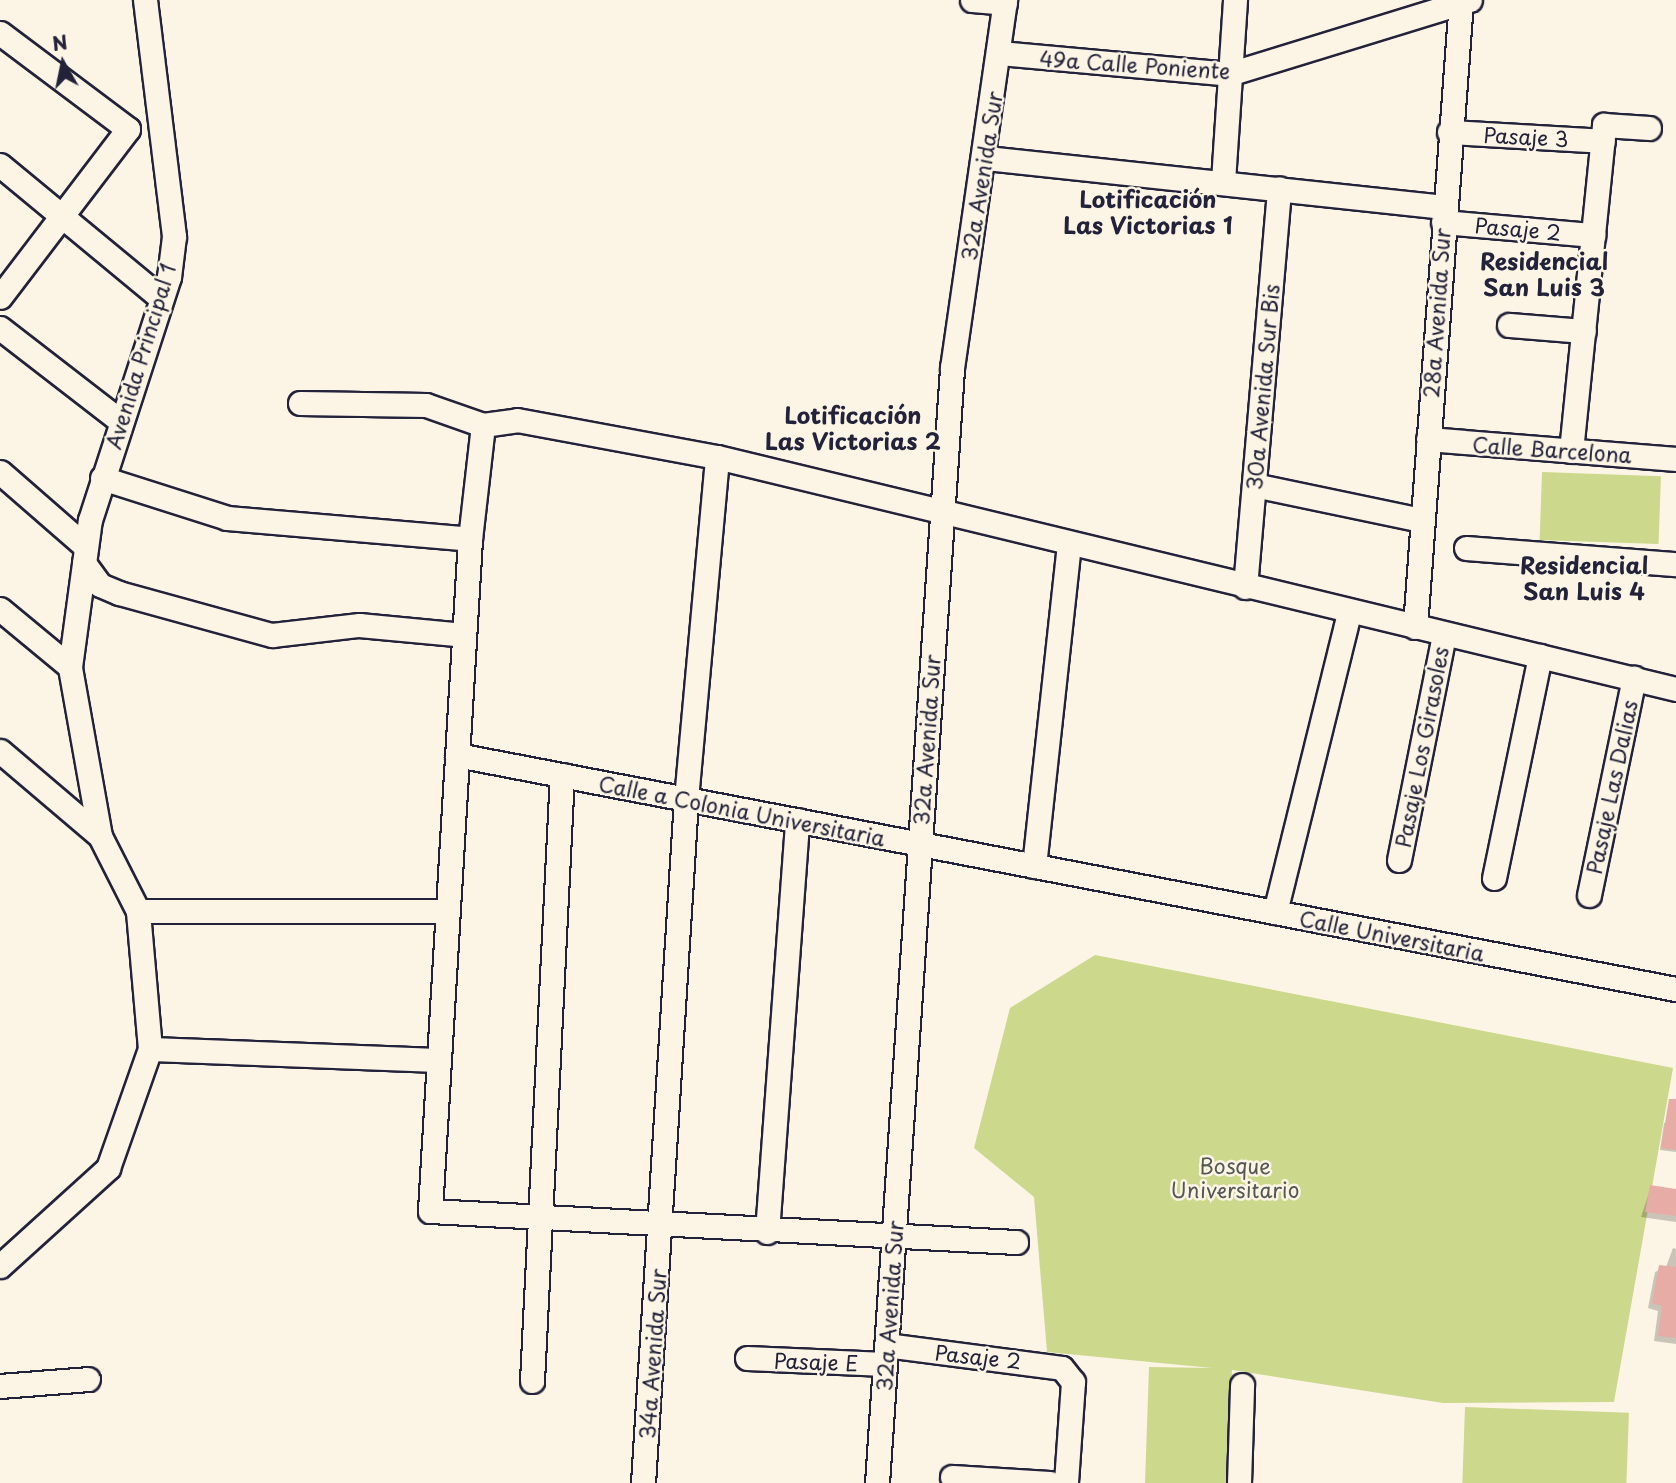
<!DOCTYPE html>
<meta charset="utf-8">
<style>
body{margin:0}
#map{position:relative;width:1676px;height:1483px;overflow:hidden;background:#fcf5e5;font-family:"Playpen Sans",sans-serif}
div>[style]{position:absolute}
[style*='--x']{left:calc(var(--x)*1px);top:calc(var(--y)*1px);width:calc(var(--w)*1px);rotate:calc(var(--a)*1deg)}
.green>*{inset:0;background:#ccd88c;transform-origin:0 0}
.shadow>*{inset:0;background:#0003}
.building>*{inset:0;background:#e7aca5}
.roads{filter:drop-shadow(2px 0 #22223b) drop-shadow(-2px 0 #22223b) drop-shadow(0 2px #22223b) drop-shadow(0 -2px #22223b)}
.minor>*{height:23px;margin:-11.5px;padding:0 11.5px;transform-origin:11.5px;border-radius:11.5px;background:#fcf5e5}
span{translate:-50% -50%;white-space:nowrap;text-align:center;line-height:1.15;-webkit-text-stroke:5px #fcf5e5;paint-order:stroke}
.street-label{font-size:21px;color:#22223b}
.park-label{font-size:21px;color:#555953}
.neighbourhood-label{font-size:23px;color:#22223b;font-weight:700}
.north{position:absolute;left:28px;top:28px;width:70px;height:70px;-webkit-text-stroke:5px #fcf5e5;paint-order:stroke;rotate:351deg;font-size:19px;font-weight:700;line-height:28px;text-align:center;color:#22223b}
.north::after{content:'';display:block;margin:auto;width:24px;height:32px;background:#22223b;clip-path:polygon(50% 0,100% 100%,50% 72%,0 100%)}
</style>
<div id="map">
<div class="green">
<div style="left:1542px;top:472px;width:119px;height:68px;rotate:2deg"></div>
<div style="clip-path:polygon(1095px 955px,1673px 1068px,1614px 1402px,1443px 1403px,1232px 1370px,1227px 1483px,1145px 1483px,1149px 1367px,1212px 1368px,1047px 1352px,1034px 1197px,974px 1148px,1010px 1008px)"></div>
<div style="left:1465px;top:1407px;width:164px;height:76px;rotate:2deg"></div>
</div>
<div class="shadow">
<div style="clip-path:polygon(1676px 1122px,1676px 1152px,1660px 1150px,1664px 1123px)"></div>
<div style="clip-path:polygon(1651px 1187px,1676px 1190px,1676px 1222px,1641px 1217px)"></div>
<div style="clip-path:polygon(1673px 1248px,1676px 1249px,1676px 1344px,1654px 1341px,1658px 1311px,1648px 1308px,1655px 1272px,1666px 1267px)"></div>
</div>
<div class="building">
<div style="clip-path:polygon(1669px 1099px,1676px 1099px,1676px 1150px,1661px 1148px)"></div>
<div style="clip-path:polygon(1650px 1185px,1676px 1189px,1676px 1216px,1645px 1212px)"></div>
<div style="clip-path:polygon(1659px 1265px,1676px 1267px,1676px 1338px,1658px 1336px,1662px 1306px,1652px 1303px)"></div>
</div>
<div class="roads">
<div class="minor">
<div style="--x:972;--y:0;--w:33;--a:5"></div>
<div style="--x:0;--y:33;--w:160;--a:36.9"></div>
<div style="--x:128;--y:129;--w:211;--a:127.3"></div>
<div style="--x:1000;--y:53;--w:230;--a:5.2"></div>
<div style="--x:1229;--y:74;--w:252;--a:-17.1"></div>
<div style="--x:1449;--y:132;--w:154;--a:3.3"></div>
<div style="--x:986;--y:158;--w:461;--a:6.1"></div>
<div style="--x:0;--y:165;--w:209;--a:39.6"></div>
<div style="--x:1223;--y:181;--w:181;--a:-86.2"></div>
<div style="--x:1443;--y:222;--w:151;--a:5"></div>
<div style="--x:1509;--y:325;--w:75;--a:4.6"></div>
<div style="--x:0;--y:328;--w:150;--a:37.7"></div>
<div style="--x:300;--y:403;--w:126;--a:0.9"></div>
<div style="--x:426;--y:405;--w:60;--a:19.3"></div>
<div style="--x:483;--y:425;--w:34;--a:-8"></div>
<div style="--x:517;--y:420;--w:203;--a:10.5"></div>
<div style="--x:717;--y:457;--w:987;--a:13.6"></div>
<div style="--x:483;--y:425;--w:115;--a:96.5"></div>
<div style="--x:470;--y:539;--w:673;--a:93.41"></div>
<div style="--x:430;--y:1211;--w:587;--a:3.03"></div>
<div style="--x:1428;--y:439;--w:249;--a:4.6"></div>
<div style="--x:1571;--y:451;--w:328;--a:-84.2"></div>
<div style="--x:1604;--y:125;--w:45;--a:3.8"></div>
<div style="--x:0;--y:472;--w:114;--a:41.1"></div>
<div style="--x:102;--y:478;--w:131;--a:17.7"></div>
<div style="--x:227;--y:518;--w:244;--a:4.9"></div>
<div style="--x:1254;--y:485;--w:172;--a:11.8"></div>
<div style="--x:1466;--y:548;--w:211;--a:4.4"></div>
<div style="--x:84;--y:563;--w:27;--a:54"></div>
<div style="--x:100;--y:585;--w:21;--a:23"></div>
<div style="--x:119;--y:593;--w:159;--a:15.4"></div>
<div style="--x:272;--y:635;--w:88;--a:-6.6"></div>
<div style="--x:359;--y:625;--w:105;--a:5.4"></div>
<div style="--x:1245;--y:587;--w:400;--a:-85.1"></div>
<div style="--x:0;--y:609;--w:91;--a:39.6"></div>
<div style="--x:1415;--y:627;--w:629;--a:-85.8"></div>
<div style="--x:0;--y:751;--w:131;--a:40.4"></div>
<div style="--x:457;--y:755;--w:1241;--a:10.87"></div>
<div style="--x:1399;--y:860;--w:230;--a:-78.7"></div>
<div style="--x:1034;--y:866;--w:324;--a:-83.8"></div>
<div style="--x:1494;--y:878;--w:227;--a:-78.3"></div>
<div style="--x:1589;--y:895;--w:222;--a:-78.3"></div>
<div style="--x:138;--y:911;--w:310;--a:0"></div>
<div style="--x:1275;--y:912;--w:309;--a:-76.1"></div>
<div style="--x:150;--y:1049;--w:289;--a:2.2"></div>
<div style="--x:767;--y:1232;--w:413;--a:-85.8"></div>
<div style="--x:0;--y:1266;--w:146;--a:-42.2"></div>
<div style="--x:108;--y:1168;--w:126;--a:-70.6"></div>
<div style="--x:150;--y:1049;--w:139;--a:-95"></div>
<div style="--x:138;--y:911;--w:84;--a:-116.9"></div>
<div style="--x:100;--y:836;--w:172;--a:-100.1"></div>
<div style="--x:70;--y:667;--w:148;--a:-82.3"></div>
<div style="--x:90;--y:520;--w:256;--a:-72"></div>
<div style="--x:169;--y:277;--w:41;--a:-83"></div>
<div style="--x:174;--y:236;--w:238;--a:-97"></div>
<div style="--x:886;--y:1345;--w:177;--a:7.4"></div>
<div style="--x:1062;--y:1368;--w:18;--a:52"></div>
<div style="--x:1073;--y:1382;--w:101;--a:94"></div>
<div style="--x:747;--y:1358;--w:138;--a:2.5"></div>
<div style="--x:532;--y:1381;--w:607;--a:-87.17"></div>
<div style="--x:0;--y:1386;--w:88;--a:-4.5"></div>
<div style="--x:952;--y:1477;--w:98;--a:3.5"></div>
<div style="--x:643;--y:1483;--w:685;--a:-86.4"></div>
<div style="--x:686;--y:799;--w:343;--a:-84.8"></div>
<div style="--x:877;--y:1483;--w:1118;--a:-86.15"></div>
<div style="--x:952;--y:368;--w:372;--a:-81.8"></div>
<div style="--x:1239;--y:1483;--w:98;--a:-88.2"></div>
</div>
</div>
<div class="street-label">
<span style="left:1135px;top:64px;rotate:4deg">49a Calle Poniente</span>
<span style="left:1526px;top:136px;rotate:3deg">Pasaje 3</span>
<span style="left:981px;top:176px;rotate:-81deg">32a Avenida Sur</span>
<span style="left:1518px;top:228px;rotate:5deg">Pasaje 2</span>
<span style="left:1436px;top:313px;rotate:-86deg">28a Avenida Sur</span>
<span style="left:140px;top:356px;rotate:-73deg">Avenida Principal 1</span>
<span style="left:1262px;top:387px;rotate:-85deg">30a Avenida Sur Bis</span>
<span style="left:1552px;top:449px;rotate:4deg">Calle Barcelona</span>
<span style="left:926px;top:740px;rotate:-86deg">32a Avenida Sur</span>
<span style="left:1421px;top:747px;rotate:-79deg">Pasaje Los Girasoles</span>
<span style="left:1611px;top:787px;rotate:-78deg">Pasaje Las Dalias</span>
<span style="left:742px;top:810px;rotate:11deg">Calle a Colonia Universitaria</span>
<span style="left:1392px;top:935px;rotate:11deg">Calle Universitaria</span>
<span style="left:889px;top:1306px;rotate:-86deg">32a Avenida Sur</span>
<span style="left:652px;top:1354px;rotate:-86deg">34a Avenida Sur</span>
<span style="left:978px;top:1356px;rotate:6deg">Pasaje 2</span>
<span style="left:816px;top:1361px;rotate:2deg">Pasaje E</span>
</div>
<div class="park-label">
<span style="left:1235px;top:1177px">Bosque<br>Universitario</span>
</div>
<div class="neighbourhood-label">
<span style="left:1148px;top:212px">Lotificación<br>Las Victorias 1</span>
<span style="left:1544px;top:274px">Residencial<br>San Luis 3</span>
<span style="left:853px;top:428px">Lotificación<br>Las Victorias 2</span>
<span style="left:1584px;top:578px">Residencial<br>San Luis 4</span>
</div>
<div class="north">N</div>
</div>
